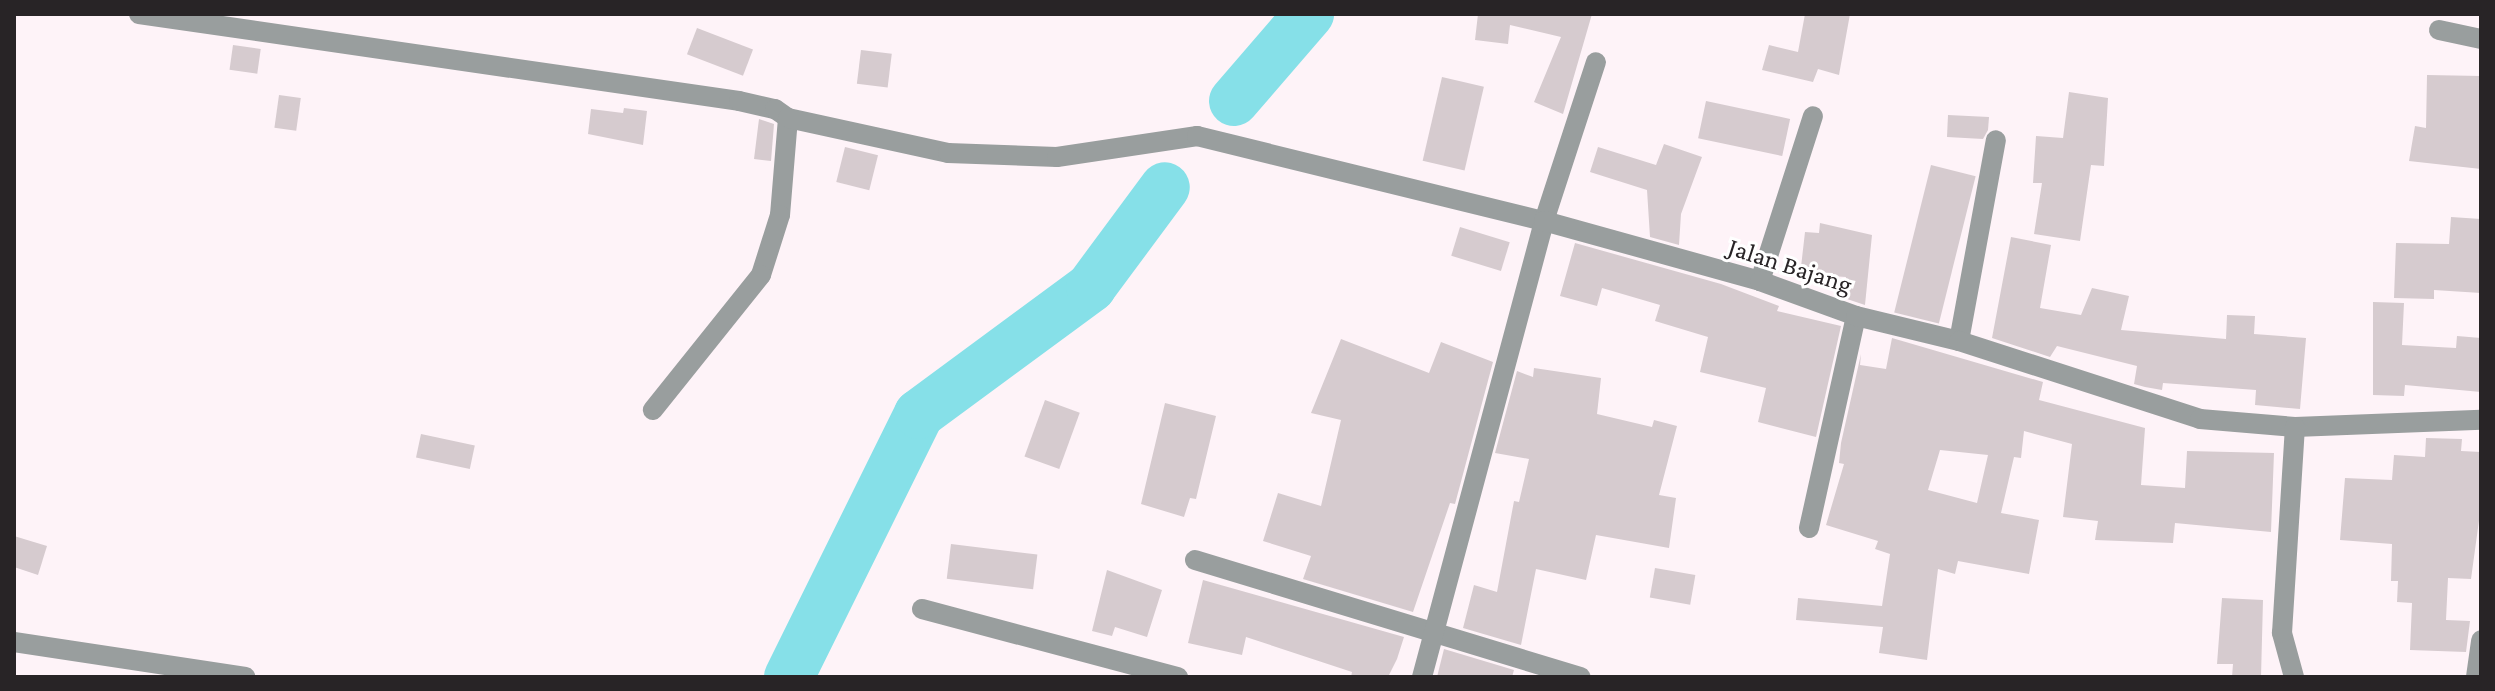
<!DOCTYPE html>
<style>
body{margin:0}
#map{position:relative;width:2495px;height:691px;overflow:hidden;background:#fef3f8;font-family:"Crimson Pro",serif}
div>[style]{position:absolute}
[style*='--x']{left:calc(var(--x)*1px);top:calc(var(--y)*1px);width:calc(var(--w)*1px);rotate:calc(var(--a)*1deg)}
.river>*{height:50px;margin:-25px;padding:0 25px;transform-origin:25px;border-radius:25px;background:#86e0e8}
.building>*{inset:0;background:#d6cbcf;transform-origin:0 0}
.minor>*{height:20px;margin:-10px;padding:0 10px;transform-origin:10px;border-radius:10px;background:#999e9e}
span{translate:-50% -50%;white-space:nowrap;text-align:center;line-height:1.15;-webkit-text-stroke:6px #fff;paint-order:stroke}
.street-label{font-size:26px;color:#282426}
.frame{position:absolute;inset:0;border:16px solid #282426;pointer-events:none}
</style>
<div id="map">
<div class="river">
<div style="--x:1234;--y:101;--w:115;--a:-49.2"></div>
<div style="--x:789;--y:677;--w:293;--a:-63.7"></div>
<div style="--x:919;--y:414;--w:214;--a:-36.4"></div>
<div style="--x:1091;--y:287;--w:124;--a:-53.5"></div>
</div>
<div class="building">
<div style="clip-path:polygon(1478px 14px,1592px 14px,1563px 114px,1534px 102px,1561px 37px,1510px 25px,1508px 44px,1475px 40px)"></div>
<div style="clip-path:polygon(1805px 14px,1850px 14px,1839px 75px,1818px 69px,1813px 82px,1762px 70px,1769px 45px,1798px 52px)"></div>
<div style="left:697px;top:28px;width:60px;height:28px;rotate:21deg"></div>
<div style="left:233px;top:45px;width:28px;height:25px;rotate:8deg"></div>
<div style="left:861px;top:50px;width:31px;height:34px;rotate:7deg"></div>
<div style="clip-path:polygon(2427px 75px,2481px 76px,2481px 169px,2409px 161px,2415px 126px,2426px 128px)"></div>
<div style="left:1442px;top:77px;width:43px;height:86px;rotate:13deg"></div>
<div style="clip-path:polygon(2069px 92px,2108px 98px,2104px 166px,2091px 165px,2080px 241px,2034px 234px,2042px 183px,2033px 183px,2036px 136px,2063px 138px)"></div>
<div style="left:279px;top:95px;width:22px;height:33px;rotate:8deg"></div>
<div style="left:1706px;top:101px;width:86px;height:38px;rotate:12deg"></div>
<div style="clip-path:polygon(624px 108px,647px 111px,643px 145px,588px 134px,591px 109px,623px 113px)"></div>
<div style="clip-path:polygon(1948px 115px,1989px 117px,1988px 130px,1983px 139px,1947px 137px)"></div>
<div style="clip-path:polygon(759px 119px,774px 124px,771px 161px,754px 159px)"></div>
<div style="clip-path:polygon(1664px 144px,1702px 157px,1681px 214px,1679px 245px,1650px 237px,1647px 190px,1590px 172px,1598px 147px,1656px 165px)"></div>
<div style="left:845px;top:147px;width:34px;height:36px;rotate:14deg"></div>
<div style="left:1931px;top:165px;width:46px;height:152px;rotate:14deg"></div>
<div style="clip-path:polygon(2451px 217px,2481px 219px,2481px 293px,2434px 290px,2434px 299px,2394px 298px,2396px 243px,2449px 244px)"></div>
<div style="clip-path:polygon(1820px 223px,1872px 235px,1865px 305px,1844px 298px,1846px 277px,1816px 275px,1817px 268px,1801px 267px,1805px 232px,1819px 233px)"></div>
<div style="left:1460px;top:227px;width:52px;height:30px;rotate:17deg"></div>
<div style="clip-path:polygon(2011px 237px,2051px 245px,2040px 308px,2081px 315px,2092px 288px,2129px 296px,2121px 330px,2226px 339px,2227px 315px,2255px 316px,2254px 334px,2306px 338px,2300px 409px,2255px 405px,2256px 390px,2163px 383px,2162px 390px,2145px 387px,2134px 384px,2137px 366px,2057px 346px,2050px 357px,1992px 338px)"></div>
<div style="clip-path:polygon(1575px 243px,1721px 284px,1779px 306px,1777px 311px,1841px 326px,1816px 437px,1758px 422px,1766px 388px,1700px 372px,1708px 337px,1655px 321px,1660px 305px,1602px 288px,1597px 306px,1560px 296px)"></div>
<div style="clip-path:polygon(2373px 302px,2404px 303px,2402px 345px,2456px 348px,2457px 336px,2481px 338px,2481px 392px,2405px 385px,2404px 396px,2373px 395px)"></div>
<div style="clip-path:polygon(evenodd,1892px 338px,2043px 382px,2039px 400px,2145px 428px,2141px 485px,2185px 488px,2187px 451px,2274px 453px,2271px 532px,2175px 523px,2173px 543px,2095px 540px,2098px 521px,2063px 517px,2072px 444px,2024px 431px,2021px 458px,2014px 457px,2001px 513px,2039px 520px,2029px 574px,1958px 561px,1955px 574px,1938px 569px,1927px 660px,1879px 653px,1883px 627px,1796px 620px,1798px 598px,1882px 606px,1890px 554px,1875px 549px,1878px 541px,1826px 525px,1844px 464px,1839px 463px,1841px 443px,1861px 354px,1860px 365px,1886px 369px,1892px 338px,1940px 450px,1988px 455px,1977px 503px,1928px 490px,1940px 450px)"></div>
<div style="clip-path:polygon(1341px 339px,1429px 373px,1441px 342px,1493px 362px,1455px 504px,1450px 503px,1413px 612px,1303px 579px,1311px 556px,1263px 541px,1278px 493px,1321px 506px,1341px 420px,1311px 413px)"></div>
<div style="clip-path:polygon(1534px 368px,1601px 378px,1597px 414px,1652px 427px,1654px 420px,1677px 426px,1659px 495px,1676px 498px,1669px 548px,1596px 535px,1586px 580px,1536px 569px,1521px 645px,1463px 628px,1474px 585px,1497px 592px,1514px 501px,1519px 502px,1529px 459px,1495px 453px,1517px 371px,1533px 377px)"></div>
<div style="left:1045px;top:400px;width:37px;height:60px;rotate:20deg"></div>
<div style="clip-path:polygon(1165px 403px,1216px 416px,1196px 499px,1190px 498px,1184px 517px,1141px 504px)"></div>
<div style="left:421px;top:434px;width:55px;height:24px;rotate:12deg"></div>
<div style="clip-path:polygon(2426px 438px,2462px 439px,2461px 451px,2481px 452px,2481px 506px,2471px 579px,2448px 578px,2446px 620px,2470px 621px,2466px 652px,2410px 650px,2412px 603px,2397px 602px,2398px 581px,2391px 581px,2392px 544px,2340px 540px,2345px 478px,2392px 480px,2394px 455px,2425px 457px)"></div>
<div style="clip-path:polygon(14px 536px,47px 546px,38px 575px,14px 567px)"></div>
<div style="left:951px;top:544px;width:87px;height:35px;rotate:7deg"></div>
<div style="left:1655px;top:568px;width:41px;height:30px;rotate:10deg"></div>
<div style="clip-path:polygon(1107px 570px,1162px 590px,1147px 637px,1115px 627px,1112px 636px,1092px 631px)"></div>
<div style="clip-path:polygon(1203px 580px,1404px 637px,1397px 659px,1388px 677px,1351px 677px,1352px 672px,1246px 637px,1242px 655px,1188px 643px)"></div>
<div style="clip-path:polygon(2222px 598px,2263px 600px,2261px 677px,2232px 677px,2233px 664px,2217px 664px)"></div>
<div style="clip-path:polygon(1444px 649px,1514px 670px,1512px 677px,1437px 677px)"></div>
</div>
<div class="minor">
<div style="--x:139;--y:14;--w:606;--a:8.25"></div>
<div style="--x:739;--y:101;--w:37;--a:13"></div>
<div style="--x:775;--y:109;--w:16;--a:35"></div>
<div style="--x:788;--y:118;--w:97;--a:94.7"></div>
<div style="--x:780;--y:215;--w:63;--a:107.6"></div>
<div style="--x:761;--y:275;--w:173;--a:128.7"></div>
<div style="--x:2439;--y:30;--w:43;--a:12.1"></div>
<div style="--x:788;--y:118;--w:164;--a:12.3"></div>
<div style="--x:948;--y:153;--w:109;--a:2.1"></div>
<div style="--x:1057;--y:157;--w:142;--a:-8.5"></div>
<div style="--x:1197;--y:136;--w:357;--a:13.8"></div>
<div style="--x:1544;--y:221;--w:167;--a:-71.9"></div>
<div style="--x:1760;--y:281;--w:173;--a:-72.2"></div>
<div style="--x:1959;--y:341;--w:204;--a:-79.6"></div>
<div style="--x:1809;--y:528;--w:217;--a:-77.5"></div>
<div style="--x:1195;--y:560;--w:403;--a:16.9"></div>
<div style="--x:922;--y:609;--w:265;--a:14.9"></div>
<div style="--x:14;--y:642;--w:234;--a:8.6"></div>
<div style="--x:1422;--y:677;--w:472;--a:-75"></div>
<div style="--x:1544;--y:221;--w:224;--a:15.5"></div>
<div style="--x:1760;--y:281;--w:102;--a:20"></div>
<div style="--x:1856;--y:316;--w:106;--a:13.6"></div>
<div style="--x:1959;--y:341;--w:253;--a:17.9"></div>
<div style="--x:2200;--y:419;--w:95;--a:4.8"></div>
<div style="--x:2295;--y:427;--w:186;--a:-2.2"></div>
<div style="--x:2294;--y:677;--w:46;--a:-105.3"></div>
<div style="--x:2282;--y:633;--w:206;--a:-86.4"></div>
<div style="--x:2476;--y:677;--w:37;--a:-82"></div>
</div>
<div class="street-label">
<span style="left:1790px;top:266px;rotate:18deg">Jalan Bajang</span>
</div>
<div class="frame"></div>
</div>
